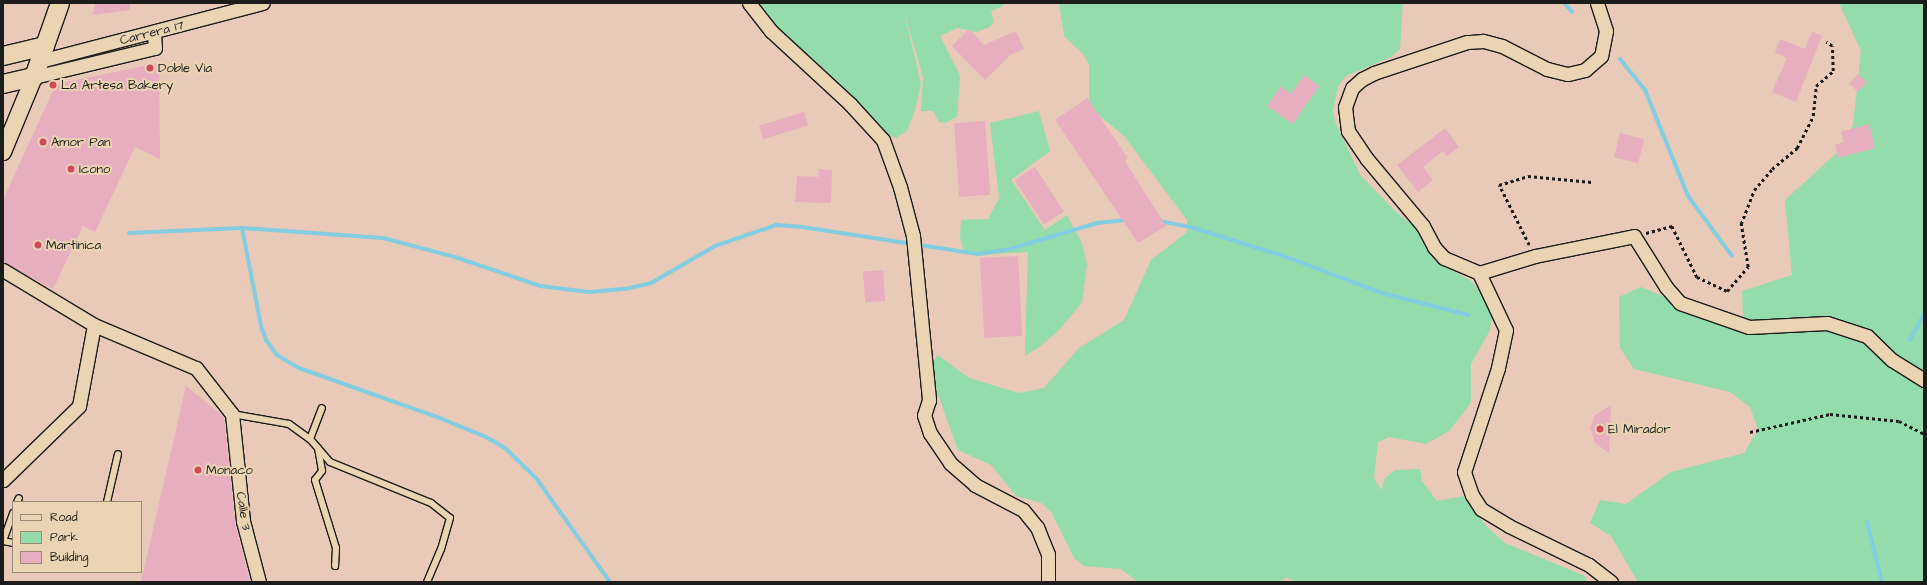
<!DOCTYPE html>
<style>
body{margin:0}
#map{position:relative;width:1927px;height:585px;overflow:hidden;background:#e9c9b7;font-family:"Architects Daughter",sans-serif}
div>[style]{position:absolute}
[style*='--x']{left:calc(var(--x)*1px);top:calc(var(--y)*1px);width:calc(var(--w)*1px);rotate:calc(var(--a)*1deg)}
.green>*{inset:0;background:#94dcab}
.stream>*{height:4px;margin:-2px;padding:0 2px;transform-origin:2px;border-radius:2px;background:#82cde2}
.building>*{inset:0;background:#e7aebf;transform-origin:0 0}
.path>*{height:2.5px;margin-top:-1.25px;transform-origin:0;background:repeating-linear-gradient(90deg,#1c1c1c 0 3px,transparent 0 6px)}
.roads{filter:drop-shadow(1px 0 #1c1c1c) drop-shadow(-1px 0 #1c1c1c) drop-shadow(0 1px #1c1c1c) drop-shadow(0 -1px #1c1c1c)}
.service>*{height:6px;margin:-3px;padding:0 3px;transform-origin:3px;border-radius:3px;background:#ead4b3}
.minor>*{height:13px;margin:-6.5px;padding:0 6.5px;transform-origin:6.5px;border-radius:6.5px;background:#ead4b3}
.tertiary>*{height:16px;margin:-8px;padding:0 8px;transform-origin:8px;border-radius:8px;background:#ead4b3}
.secondary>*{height:18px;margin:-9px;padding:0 9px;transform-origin:9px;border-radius:9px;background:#ead4b3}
.dots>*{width:11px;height:11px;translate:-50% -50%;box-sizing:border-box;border:2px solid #ead4b3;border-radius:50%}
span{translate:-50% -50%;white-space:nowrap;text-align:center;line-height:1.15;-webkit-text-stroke:4px #ead4b3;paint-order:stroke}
.street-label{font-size:13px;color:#1c1c1c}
.poi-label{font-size:13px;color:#1c1c1c}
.left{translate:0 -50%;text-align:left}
.frame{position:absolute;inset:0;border:4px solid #1c1c1c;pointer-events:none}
.legend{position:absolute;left:12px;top:501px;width:130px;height:72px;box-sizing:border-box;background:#ead4b3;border:1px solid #988a77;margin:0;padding:5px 7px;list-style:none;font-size:12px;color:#1c1c1c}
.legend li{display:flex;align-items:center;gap:8px;height:20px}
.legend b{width:20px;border:1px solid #988a77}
</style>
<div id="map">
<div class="green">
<div style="clip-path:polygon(759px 3px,1003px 3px,1003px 6px,991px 11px,994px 22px,990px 27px,976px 32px,957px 28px,940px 36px,959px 73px,960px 79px,957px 116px,946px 123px,939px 122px,933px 111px,921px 111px,923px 77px,904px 12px,921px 83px,916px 107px,907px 131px,896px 138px,852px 115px,842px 107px,765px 16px)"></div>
<div style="clip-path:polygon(1059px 3px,1403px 3px,1400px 49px,1391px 57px,1346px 76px,1338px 86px,1333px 111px,1336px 124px,1361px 176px,1397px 213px,1417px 228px,1436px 261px,1471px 281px,1493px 307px,1490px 330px,1471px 364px,1471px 402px,1464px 412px,1449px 431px,1426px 444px,1389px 437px,1378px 442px,1374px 478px,1381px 490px,1385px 478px,1395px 470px,1420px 469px,1422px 481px,1437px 501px,1464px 496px,1486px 526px,1505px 543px,1585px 576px,1587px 582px,1303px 582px,1286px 578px,1278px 582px,1138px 582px,1121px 569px,1084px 566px,1074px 558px,1051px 512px,1041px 503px,1016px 496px,991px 465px,958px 450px,928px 367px,938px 355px,969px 378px,1019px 393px,1044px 388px,1079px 348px,1124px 320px,1151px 260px,1187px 232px,1187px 220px,1124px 136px,1095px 112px,1089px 101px,1089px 65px,1083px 54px,1064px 36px)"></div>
<div style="clip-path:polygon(1839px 3px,1924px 3px,1924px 582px,1638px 582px,1611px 536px,1590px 523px,1600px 500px,1626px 504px,1671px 472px,1744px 453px,1758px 430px,1750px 407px,1730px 392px,1634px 369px,1620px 348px,1619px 297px,1641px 287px,1715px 318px,1743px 317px,1742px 291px,1792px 275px,1785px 200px,1842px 148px,1853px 125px,1861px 51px)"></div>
<div style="clip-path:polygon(1039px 111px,1050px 151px,1011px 180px,1045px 230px,1067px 215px,1082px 243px,1087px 264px,1082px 303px,1059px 330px,1042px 345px,1025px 356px,1028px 252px,973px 255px,964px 251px,960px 238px,961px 220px,988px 219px,999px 198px,990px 123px)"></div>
</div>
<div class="stream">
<div style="--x:1564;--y:3;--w:12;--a:48"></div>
<div style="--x:1620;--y:59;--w:40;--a:51"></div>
<div style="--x:1645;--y:90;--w:114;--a:67.9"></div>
<div style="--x:1688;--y:196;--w:74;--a:53.7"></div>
<div style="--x:1159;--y:221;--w:36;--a:11"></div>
<div style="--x:1194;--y:228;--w:100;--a:17.5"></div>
<div style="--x:1289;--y:258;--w:99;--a:20.6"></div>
<div style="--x:1382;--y:293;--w:89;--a:14.3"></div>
<div style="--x:242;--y:228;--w:141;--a:4.1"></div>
<div style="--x:383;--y:238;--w:74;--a:14.8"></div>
<div style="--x:455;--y:257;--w:90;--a:18.8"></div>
<div style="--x:540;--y:286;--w:49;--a:7"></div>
<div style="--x:589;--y:292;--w:36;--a:-5"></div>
<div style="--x:625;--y:289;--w:27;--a:-13"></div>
<div style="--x:651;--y:283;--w:74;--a:-30"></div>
<div style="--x:715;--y:246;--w:65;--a:-19"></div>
<div style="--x:776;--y:225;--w:26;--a:4"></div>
<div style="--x:802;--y:227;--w:178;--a:8.7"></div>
<div style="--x:978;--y:254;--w:32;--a:-9"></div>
<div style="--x:1010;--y:249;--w:91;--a:-16.6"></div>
<div style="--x:1097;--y:223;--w:31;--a:-6"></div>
<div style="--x:129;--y:233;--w:113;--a:-2.5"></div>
<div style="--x:242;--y:228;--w:100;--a:79"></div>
<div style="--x:261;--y:326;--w:15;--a:70"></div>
<div style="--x:266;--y:340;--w:19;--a:54"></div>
<div style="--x:277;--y:355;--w:26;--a:31"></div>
<div style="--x:299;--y:368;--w:152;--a:19.6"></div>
<div style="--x:442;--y:419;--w:48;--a:22.2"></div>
<div style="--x:486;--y:437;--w:22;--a:30"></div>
<div style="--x:505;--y:448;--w:43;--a:44.1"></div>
<div style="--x:536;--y:478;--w:128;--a:54.6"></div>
<div style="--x:1910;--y:340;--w:30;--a:-62"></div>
<div style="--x:1867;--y:522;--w:62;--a:76"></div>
</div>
<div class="building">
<div style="clip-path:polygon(95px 3px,130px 3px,130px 10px,93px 15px)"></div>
<div style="clip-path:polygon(969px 29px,984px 45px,1016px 31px,1024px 49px,1010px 55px,985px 80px,952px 46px)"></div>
<div style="clip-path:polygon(1812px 31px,1822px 36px,1796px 102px,1772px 92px,1787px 58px,1775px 53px,1780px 39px,1805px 49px)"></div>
<div style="clip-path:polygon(159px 63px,160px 159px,135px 147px,95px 232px,83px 226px,53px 289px,3px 262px,3px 200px,56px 84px)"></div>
<div style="left:1858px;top:74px;width:12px;height:13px;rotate:42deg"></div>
<div style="clip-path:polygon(1304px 75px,1319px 86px,1293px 124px,1267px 106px,1281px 86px,1291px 94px)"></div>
<div style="clip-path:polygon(1087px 98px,1128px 158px,1125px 161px,1166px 226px,1138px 243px,1055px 120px)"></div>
<div style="left:804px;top:112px;width:14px;height:47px;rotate:73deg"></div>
<div style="left:985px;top:121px;width:74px;height:31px;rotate:86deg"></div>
<div style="clip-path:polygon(1869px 124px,1875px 148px,1838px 158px,1835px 145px,1844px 142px,1841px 132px)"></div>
<div style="clip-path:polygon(1445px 128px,1459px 147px,1447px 156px,1443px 151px,1423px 167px,1433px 180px,1418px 192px,1397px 165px)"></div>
<div style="left:1620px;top:133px;width:25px;height:25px;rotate:14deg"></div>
<div style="left:1035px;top:167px;width:53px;height:24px;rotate:57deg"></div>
<div style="clip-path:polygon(819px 169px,832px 170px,831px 203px,795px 202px,797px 176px,818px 177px)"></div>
<div style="left:1018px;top:256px;width:80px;height:38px;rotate:87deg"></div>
<div style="left:883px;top:270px;width:31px;height:20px;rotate:86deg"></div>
<div style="clip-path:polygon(186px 386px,224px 417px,235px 522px,250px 582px,141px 582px)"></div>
<div style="clip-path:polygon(1611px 405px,1609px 453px,1595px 443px,1590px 427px,1595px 415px)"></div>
</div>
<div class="path">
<div style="--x:1646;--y:233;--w:27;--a:-15"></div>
<div style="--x:1672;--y:226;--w:57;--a:63.9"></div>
<div style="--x:1697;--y:277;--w:33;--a:25"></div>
<div style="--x:1727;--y:291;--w:32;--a:-49"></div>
<div style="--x:1748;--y:267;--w:44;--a:-99.2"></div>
<div style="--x:1741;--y:224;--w:36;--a:-69"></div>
<div style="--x:1754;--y:190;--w:28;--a:-49"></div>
<div style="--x:1772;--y:169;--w:33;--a:-40"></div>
<div style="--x:1797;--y:148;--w:36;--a:-63"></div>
<div style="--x:1813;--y:116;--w:30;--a:-84"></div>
<div style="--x:1816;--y:86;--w:23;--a:-41"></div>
<div style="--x:1833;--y:71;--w:25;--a:-92"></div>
<div style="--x:1832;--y:46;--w:7;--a:-146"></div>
<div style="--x:1529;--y:245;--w:67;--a:-116.6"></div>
<div style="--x:1499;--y:185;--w:30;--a:-17"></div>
<div style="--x:1528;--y:176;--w:64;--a:5.4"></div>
<div style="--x:1750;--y:432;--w:82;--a:-12.7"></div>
<div style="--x:1830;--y:414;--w:69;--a:5.8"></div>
<div style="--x:1899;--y:421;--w:28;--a:27"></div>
</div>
<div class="roads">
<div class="service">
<div style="--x:232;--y:414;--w:58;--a:10"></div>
<div style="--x:289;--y:424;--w:26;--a:36"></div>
<div style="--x:310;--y:439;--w:30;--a:49"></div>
<div style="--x:330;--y:462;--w:109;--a:22.1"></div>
<div style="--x:431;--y:503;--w:24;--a:38"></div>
<div style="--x:450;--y:518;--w:32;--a:106"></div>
<div style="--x:441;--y:549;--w:36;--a:113"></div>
<div style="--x:310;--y:439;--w:33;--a:-69"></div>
<div style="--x:318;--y:448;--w:23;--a:80"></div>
<div style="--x:322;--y:471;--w:11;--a:128"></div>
<div style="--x:315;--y:480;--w:71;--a:72.8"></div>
<div style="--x:336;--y:548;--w:18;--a:93"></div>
<div style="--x:17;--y:502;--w:4;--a:-63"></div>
<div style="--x:107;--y:502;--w:49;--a:-77.1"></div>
<div style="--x:3;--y:541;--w:30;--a:-70"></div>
<div style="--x:3;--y:541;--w:10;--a:11"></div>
</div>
<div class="minor">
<div style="--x:749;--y:3;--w:36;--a:52"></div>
<div style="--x:771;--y:31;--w:108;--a:42.7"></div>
<div style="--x:850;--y:104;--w:49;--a:47.5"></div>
<div style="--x:883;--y:140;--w:50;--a:70.1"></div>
<div style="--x:900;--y:187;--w:51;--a:75.1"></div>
<div style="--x:913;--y:236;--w:165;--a:84.4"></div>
<div style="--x:929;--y:400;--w:16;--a:108"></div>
<div style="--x:924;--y:415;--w:19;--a:72"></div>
<div style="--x:930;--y:433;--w:36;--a:56"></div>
<div style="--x:950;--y:463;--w:33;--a:41"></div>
<div style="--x:975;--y:485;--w:54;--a:27.5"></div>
<div style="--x:1023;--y:510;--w:22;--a:51"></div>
<div style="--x:1037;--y:527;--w:29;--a:68"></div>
<div style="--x:1048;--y:554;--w:28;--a:90"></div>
<div style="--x:1597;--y:3;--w:29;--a:72"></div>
<div style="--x:1606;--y:31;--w:25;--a:101"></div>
<div style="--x:1601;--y:56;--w:21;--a:139"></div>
<div style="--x:1585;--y:70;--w:18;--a:167"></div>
<div style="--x:1567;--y:74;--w:21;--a:-166"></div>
<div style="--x:1547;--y:69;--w:51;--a:-152.9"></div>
<div style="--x:1502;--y:46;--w:20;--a:-165"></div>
<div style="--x:1483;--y:41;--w:16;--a:176"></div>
<div style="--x:1467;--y:42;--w:98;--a:161.6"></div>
<div style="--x:1374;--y:73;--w:13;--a:153"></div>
<div style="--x:1362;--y:79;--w:13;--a:138"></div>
<div style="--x:1352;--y:88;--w:20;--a:110"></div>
<div style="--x:1345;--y:107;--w:24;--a:83"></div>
<div style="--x:1348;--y:131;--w:34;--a:56"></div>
<div style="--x:1367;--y:159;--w:87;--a:50.1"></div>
<div style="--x:1423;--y:226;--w:24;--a:62"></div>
<div style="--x:1434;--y:247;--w:15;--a:48"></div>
<div style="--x:1444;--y:258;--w:38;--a:23"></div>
<div style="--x:1479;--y:273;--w:59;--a:-16.9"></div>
<div style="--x:1535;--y:256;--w:101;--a:-11.4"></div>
<div style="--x:1634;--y:236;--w:60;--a:57.9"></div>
<div style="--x:1666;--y:287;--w:21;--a:49"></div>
<div style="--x:1680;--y:303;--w:73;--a:19.2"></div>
<div style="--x:1749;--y:327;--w:78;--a:-2.9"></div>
<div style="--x:1827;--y:323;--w:42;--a:18"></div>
<div style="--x:1867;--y:336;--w:35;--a:44"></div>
<div style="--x:1892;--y:360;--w:38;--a:32"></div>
<div style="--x:40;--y:61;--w:230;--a:-14.6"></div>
<div style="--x:34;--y:77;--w:124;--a:-13.5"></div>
<div style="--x:155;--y:48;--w:16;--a:-94"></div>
<div style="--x:3;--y:270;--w:106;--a:31.1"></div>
<div style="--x:94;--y:325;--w:111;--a:22.9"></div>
<div style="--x:196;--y:368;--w:58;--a:52"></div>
<div style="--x:232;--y:414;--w:108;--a:84.1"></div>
<div style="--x:243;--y:521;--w:63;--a:75.3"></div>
<div style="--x:1479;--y:273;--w:63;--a:64.7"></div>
<div style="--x:1506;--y:330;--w:39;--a:102"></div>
<div style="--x:1498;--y:368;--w:109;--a:108.1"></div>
<div style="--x:1464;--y:472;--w:24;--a:71"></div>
<div style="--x:1472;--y:495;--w:17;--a:57"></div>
<div style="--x:1481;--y:509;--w:33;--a:31"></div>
<div style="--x:1509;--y:526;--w:89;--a:26"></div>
<div style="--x:1589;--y:565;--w:28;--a:38"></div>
<div style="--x:3;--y:480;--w:106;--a:-44.2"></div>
<div style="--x:79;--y:406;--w:82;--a:-79.5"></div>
</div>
<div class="tertiary">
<div style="--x:3;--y:152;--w:81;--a:-67.5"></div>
</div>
<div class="secondary">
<div style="--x:3;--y:56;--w:43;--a:-13.4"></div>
<div style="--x:3;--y:84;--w:32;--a:-13"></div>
<div style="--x:34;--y:77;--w:78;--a:-70.6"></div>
</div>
</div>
<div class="dots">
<div style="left:150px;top:68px;background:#d1495b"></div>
<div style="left:53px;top:85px;background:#d1495b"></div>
<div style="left:43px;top:142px;background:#d1495b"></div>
<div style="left:71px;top:169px;background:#d1495b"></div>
<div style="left:38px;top:245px;background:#d1495b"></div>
<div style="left:1600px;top:429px;background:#d1495b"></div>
<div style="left:198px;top:470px;background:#d1495b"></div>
</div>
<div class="street-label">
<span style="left:152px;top:33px;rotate:-14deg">Carrera 17</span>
<span style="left:243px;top:511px;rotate:81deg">Calle 3</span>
</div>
<div class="poi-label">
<span class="left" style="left:158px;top:68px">Doble Via</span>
<span class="left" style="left:61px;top:85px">La Artesa Bakery</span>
<span class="left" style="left:51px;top:142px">Amor Pan</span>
<span class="left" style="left:79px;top:169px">Icono</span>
<span class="left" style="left:46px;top:245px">Martinica</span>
<span class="left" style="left:1608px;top:429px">El Mirador</span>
<span class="left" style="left:206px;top:470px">Monaco</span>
</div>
<div class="frame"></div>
<ul class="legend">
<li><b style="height:5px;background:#ead4b3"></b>Road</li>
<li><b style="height:11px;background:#94dcab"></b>Park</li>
<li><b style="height:11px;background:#e7aebf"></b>Building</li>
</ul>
</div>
